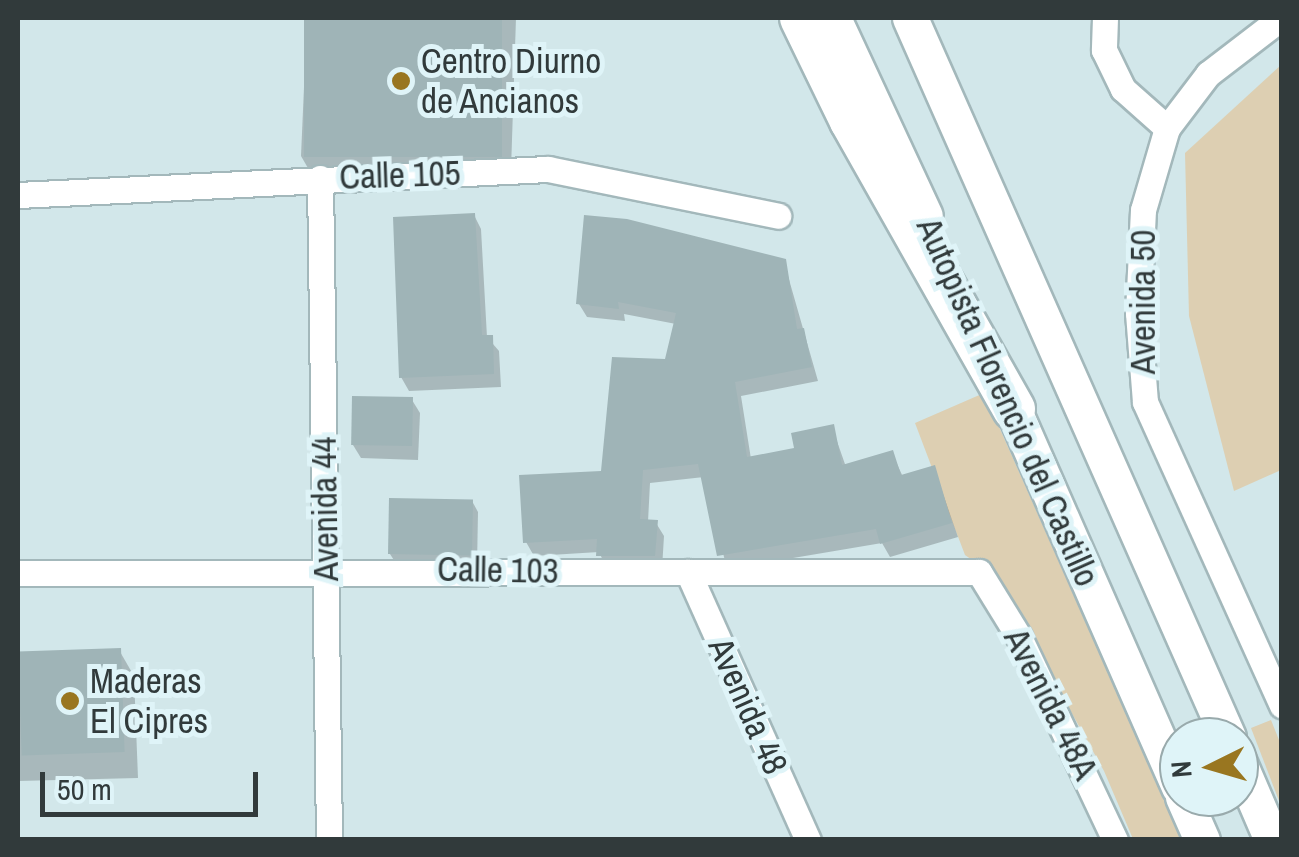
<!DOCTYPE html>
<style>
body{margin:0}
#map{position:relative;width:1299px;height:857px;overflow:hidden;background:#d2e7ea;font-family:"Archivo Narrow",sans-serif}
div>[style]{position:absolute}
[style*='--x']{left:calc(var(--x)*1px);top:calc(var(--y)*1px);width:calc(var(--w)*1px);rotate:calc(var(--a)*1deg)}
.green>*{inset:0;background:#ddcfb2}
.shadow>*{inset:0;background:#0003}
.building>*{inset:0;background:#9fb4b7;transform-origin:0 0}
.roads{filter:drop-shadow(2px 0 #a3b8bb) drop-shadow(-2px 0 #a3b8bb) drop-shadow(0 2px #a3b8bb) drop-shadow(0 -2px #a3b8bb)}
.minor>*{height:25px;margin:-12.5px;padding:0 12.5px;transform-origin:12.5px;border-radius:12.5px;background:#fff}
.secondary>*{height:35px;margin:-17.5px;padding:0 17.5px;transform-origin:17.5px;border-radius:17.5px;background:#fff}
.trunk>*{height:42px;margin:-21px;padding:0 21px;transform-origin:21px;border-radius:21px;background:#fff}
.dots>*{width:28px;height:28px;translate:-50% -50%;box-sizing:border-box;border:5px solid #dff4f8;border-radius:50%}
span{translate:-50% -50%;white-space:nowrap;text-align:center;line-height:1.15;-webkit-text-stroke:10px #dff4f8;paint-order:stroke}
.poi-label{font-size:35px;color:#313a3b}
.left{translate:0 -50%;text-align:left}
.street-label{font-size:35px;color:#313a3b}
.frame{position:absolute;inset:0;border:20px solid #313a3b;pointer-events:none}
.north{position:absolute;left:1159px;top:717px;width:100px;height:100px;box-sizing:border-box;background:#dff4f8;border:2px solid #99aaac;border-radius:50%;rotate:265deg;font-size:28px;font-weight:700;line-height:40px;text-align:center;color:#313a3b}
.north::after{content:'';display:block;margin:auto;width:35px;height:45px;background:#997620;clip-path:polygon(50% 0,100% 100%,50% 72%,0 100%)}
.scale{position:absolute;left:40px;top:772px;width:218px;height:45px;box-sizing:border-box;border:5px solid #313a3b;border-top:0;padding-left:12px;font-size:30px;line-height:35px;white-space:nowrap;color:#313a3b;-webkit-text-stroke:8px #dff4f8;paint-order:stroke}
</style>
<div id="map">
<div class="green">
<div style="clip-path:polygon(1281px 65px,1281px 470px,1234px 491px,1189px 316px,1185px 153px)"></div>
<div style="clip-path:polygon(984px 393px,1182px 839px,1133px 839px,1104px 771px,996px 577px,965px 555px,915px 423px)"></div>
<div style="clip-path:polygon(1271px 720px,1281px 745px,1281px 806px,1251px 728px)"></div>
</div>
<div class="shadow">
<div style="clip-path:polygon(307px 18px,516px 18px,511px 170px,316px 182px,301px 156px)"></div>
<div style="clip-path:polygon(474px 215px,481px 229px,487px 337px,499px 351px,501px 387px,409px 391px,401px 377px)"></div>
<div style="clip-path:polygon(784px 262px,818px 381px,741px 396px,751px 459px,797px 450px,832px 427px,846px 467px,892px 453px,903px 477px,934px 468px,958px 537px,890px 557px,882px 543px,727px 569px,704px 477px,650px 483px,648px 522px,656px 523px,664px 536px,662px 569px,607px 569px,599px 552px,534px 556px,526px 542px,603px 473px,666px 362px,676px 324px,624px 314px,625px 321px,587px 317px,579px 304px)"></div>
<div style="clip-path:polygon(412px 400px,420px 413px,418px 460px,361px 458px,353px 445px)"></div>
<div style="clip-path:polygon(472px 501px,478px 512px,477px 566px,397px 565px,390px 554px)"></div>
<div style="clip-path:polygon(119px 650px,134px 676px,138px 778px,18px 781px,18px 653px)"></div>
</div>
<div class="building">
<div style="left:304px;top:18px;width:198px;height:139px"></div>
<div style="clip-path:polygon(475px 213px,482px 335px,493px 335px,494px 374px,399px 378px,393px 217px)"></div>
<div style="clip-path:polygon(584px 215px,627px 219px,786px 259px,797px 329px,804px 328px,812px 367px,735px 382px,747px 457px,794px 448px,791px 433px,834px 424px,842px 465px,893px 450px,901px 475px,935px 465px,952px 523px,880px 544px,876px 529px,717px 556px,698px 464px,643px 470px,640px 519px,658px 520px,655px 556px,596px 556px,597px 539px,523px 543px,519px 475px,601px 471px,612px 357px,665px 359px,676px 313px,618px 302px,619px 309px,576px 304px)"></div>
<div style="left:352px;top:396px;width:61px;height:49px;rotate:1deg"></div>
<div style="left:389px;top:498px;width:84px;height:56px;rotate:1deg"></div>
<div style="left:121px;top:648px;width:104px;height:103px;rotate:88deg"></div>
</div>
<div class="roads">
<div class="minor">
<div style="--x:1105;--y:18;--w:32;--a:92"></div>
<div style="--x:1104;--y:50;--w:43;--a:64"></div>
<div style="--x:1123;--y:89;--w:59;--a:41.6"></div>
<div style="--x:1281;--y:18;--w:92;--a:142.5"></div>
<div style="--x:1208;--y:74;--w:68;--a:127.2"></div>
<div style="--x:1167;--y:128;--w:85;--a:106.3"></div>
<div style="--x:1143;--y:210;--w:103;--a:92.8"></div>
<div style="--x:1138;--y:313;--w:89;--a:85.5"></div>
<div style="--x:1145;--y:402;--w:333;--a:65.7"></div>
<div style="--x:320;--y:178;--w:662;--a:89.22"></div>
<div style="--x:18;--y:195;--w:531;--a:-2.81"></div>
<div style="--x:548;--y:169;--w:235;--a:11.5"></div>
<div style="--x:688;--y:572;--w:294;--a:65.9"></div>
<div style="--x:18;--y:573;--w:961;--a:-0.06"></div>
<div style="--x:979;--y:572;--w:76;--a:58.4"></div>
<div style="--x:1019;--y:637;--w:225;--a:64.7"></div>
</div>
<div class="secondary">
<div style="--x:833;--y:18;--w:218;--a:65.1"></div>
<div style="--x:910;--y:18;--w:786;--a:66.14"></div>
<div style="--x:1003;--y:386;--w:438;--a:66.3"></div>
<div style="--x:1239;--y:763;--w:84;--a:66.8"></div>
<div style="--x:1183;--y:797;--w:47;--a:66.2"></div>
</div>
<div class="trunk">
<div style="--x:801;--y:18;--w:114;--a:64.1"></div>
<div style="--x:851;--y:121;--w:331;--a:60.5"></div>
</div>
</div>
<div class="dots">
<div style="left:401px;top:81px;background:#997620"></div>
<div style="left:70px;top:701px;background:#997620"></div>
</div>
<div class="poi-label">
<span class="left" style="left:421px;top:81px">Centro Diurno<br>de Ancianos</span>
<span class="left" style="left:90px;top:701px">Maderas<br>El Cipres</span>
</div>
<div class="street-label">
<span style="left:400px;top:175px;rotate:-2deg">Calle 105</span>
<span style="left:1143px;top:302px;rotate:-90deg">Avenida 50</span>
<span style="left:1008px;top:402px;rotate:66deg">Autopista Florencio del Castillo</span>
<span style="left:325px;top:509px;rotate:-91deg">Avenida 44</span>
<span style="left:498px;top:570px;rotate:1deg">Calle 103</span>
<span style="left:1051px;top:704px;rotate:63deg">Avenida 48A</span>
<span style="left:748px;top:706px;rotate:66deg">Avenida 48</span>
</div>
<div class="frame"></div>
<div class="north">N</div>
<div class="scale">50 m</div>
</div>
